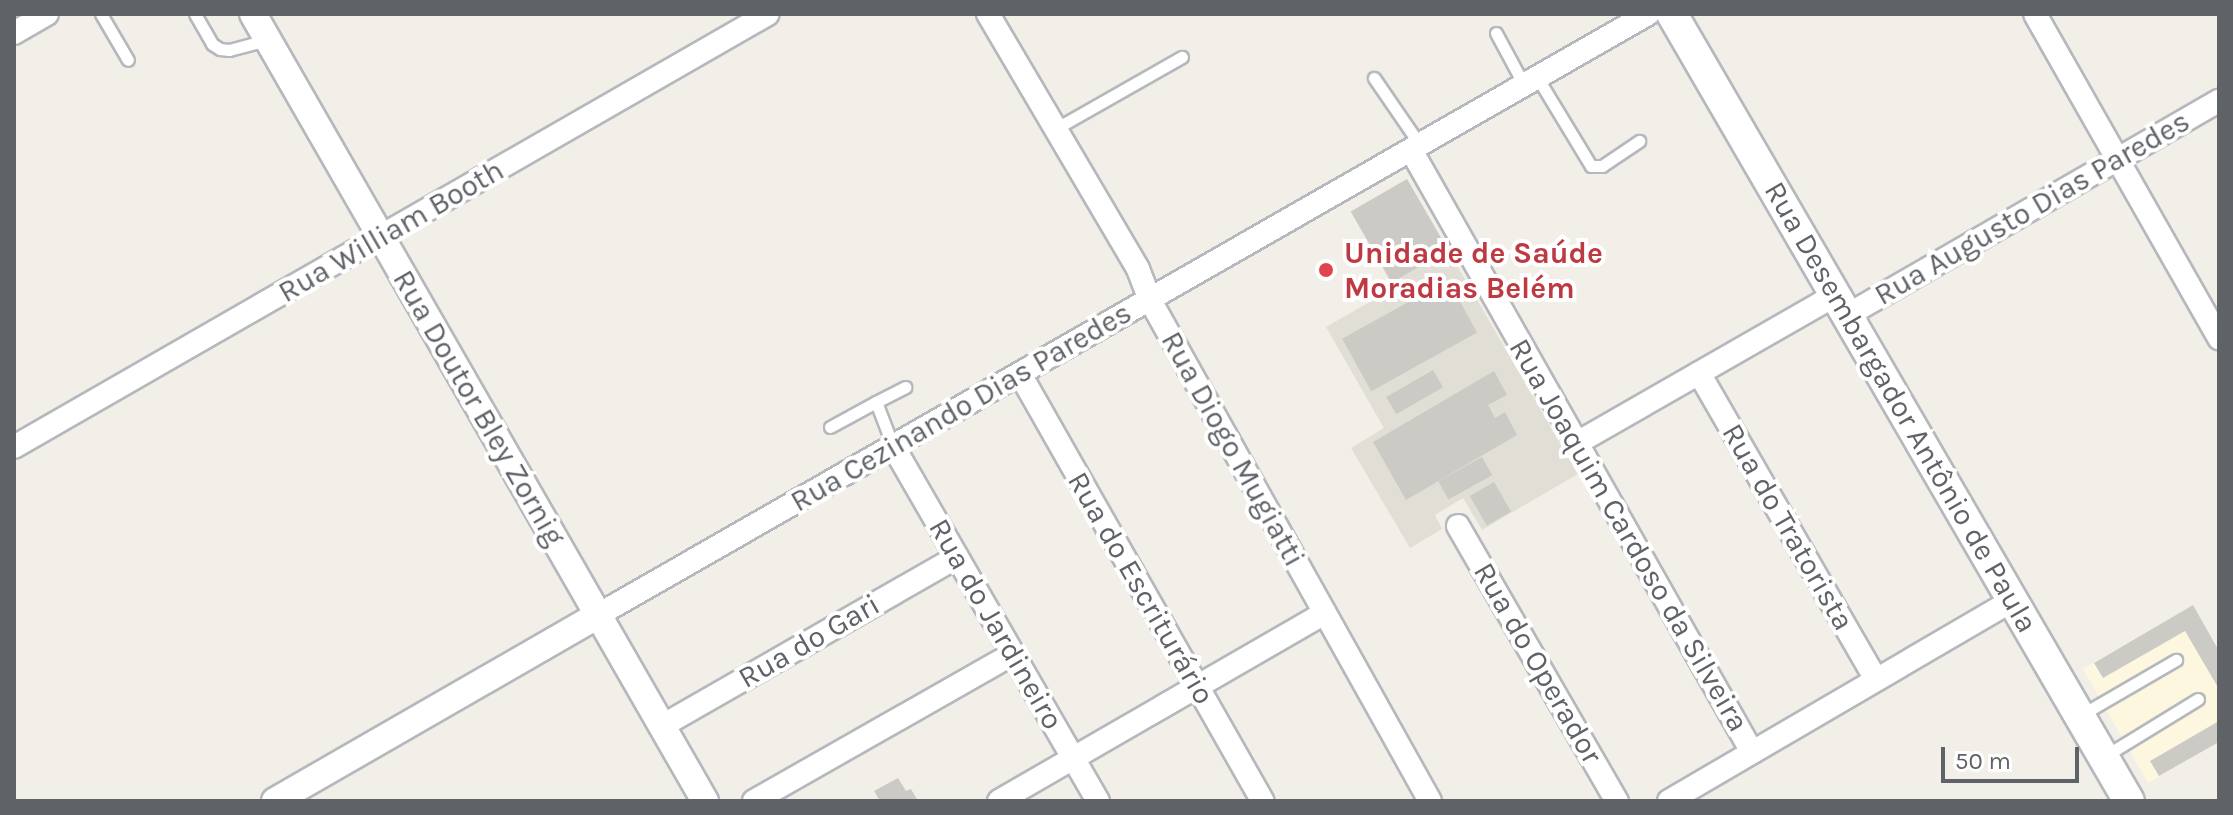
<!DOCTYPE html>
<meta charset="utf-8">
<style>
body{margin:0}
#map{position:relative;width:2233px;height:815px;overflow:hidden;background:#f1efe8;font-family:Karla,sans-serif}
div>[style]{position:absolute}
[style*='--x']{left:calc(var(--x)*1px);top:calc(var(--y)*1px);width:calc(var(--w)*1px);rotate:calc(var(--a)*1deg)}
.commercial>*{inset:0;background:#fef7e0}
.education>*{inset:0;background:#e1ded6}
.building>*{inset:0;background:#cccac5;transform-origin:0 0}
.roads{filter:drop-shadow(2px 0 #b5b8bc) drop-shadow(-2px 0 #b5b8bc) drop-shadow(0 2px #b5b8bc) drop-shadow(0 -2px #b5b8bc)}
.service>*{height:11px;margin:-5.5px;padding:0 5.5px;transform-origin:5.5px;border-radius:5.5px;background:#fff}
.minor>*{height:22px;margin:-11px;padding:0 11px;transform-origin:11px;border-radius:11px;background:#fff}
.tertiary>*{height:26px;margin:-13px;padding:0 13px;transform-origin:13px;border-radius:13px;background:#fff}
.secondary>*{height:30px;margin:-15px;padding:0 15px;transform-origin:15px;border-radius:15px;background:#fff}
.dots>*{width:22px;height:22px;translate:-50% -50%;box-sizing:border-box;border:4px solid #fff;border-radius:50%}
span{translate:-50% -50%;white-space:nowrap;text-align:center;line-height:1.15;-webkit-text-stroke:8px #fff;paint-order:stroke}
.street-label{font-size:30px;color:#5f6368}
.health-label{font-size:30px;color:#be3a42;font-weight:700}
.left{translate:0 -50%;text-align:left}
.frame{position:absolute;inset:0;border:16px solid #5f6368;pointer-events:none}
.scale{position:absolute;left:1941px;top:747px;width:138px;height:36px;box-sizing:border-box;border:4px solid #5f6368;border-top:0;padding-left:10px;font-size:24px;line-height:28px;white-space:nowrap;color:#5f6368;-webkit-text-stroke:6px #fff;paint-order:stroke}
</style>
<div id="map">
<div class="commercial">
<div style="clip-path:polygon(2193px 605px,2219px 651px,2219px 742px,2148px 783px,2083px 669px)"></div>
</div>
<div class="education">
<div style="clip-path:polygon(1407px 179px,1578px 474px,1482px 530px,1463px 498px,1435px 515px,1442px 529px,1410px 548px,1351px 448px,1384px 428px,1326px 327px,1394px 288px,1351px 212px)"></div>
</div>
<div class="building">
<div style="left:1407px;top:179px;width:82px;height:65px;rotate:60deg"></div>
<div style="left:1448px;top:280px;width:60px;height:121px;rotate:61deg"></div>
<div style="left:1433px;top:370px;width:20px;height:54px;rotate:60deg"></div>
<div style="clip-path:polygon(1494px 371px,1507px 395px,1488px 405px,1495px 418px,1505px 412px,1517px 435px,1406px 500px,1373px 442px)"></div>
<div style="left:1482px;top:457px;width:21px;height:50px;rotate:61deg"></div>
<div style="left:1494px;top:482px;width:34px;height:28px;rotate:60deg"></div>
<div style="clip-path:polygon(2193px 605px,2219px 651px,2219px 689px,2185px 631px,2103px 678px,2094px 663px)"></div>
<div style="clip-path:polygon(2219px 721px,2219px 742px,2159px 776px,2150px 761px)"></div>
<div style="clip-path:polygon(898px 778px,906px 791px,911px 789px,918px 801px,880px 801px,874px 791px)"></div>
</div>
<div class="roads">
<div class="service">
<div style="--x:101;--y:14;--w:53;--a:59.6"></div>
<div style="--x:195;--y:14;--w:34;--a:60"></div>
<div style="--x:212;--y:44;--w:9;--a:32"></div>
<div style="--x:220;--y:49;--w:9;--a:6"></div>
<div style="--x:229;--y:50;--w:39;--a:-15"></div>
<div style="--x:1496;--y:33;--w:59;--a:61.7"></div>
<div style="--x:1537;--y:77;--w:104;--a:58.8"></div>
<div style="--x:1591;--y:166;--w:11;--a:0"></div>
<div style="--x:1602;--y:166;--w:45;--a:-34"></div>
<div style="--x:1374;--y:78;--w:81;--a:55.5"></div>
<div style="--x:1055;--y:129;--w:146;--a:-29.6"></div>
<div style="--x:830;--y:427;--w:52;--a:-28.5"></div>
<div style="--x:893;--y:446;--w:47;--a:-111.1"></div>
<div style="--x:876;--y:402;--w:33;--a:-27"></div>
<div style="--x:2081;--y:715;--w:110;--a:-30.1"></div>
<div style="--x:2105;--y:756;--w:109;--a:-31.5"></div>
</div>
<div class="minor">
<div style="--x:988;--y:14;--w:296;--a:59.5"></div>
<div style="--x:1138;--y:269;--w:33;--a:69"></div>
<div style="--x:1150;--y:300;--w:574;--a:60.8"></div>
<div style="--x:2035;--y:14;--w:373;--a:60.4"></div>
<div style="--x:14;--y:33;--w:38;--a:-30"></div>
<div style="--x:1411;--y:150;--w:692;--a:60.47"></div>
<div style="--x:1846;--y:316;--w:431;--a:-30"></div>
<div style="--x:1699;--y:373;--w:354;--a:60"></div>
<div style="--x:1020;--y:374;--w:491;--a:60.4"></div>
<div style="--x:1577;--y:443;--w:296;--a:-29.8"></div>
<div style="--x:893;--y:446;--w:410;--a:60"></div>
<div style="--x:14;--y:447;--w:869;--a:-29.87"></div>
<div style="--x:1458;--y:526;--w:318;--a:60"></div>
<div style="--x:598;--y:615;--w:1210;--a:-29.79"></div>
<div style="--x:662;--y:726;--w:340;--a:-29.8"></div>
<div style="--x:754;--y:801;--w:298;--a:-29.6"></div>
<div style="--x:999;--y:801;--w:376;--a:-30"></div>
<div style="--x:1669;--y:801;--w:401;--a:-30.3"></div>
</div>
<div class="tertiary">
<div style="--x:253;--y:14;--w:908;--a:60.13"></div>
<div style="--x:275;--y:801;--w:373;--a:-29.9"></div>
</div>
<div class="secondary">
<div style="--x:1672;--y:14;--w:910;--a:59.86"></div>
</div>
</div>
<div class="dots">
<div style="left:1326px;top:270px;background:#e0444e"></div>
</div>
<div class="street-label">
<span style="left:2032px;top:208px;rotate:-30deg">Rua Augusto Dias Paredes</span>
<span style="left:391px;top:231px;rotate:-30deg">Rua William Booth</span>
<span style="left:961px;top:407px;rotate:-30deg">Rua Cezinando Dias Paredes</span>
<span style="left:1901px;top:407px;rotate:60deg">Rua Desembargador Antônio de Paula</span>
<span style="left:479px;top:408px;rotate:60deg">Rua Doutor Bley Zornig</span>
<span style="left:1233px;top:449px;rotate:61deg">Rua Diogo Mugiatti</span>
<span style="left:1788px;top:527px;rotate:60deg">Rua do Tratorista</span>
<span style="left:1629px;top:535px;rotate:60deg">Rua Joaquim Cardoso da Silveira</span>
<span style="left:1141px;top:588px;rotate:60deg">Rua do Escriturário</span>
<span style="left:996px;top:624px;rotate:60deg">Rua do Jardineiro</span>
<span style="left:809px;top:641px;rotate:-30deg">Rua do Gari</span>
<span style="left:1538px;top:663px;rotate:60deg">Rua do Operador</span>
</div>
<div class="health-label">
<span class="left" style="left:1344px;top:270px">Unidade de Saúde<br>Moradias Belém</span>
</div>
<div class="frame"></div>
<div class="scale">50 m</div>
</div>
